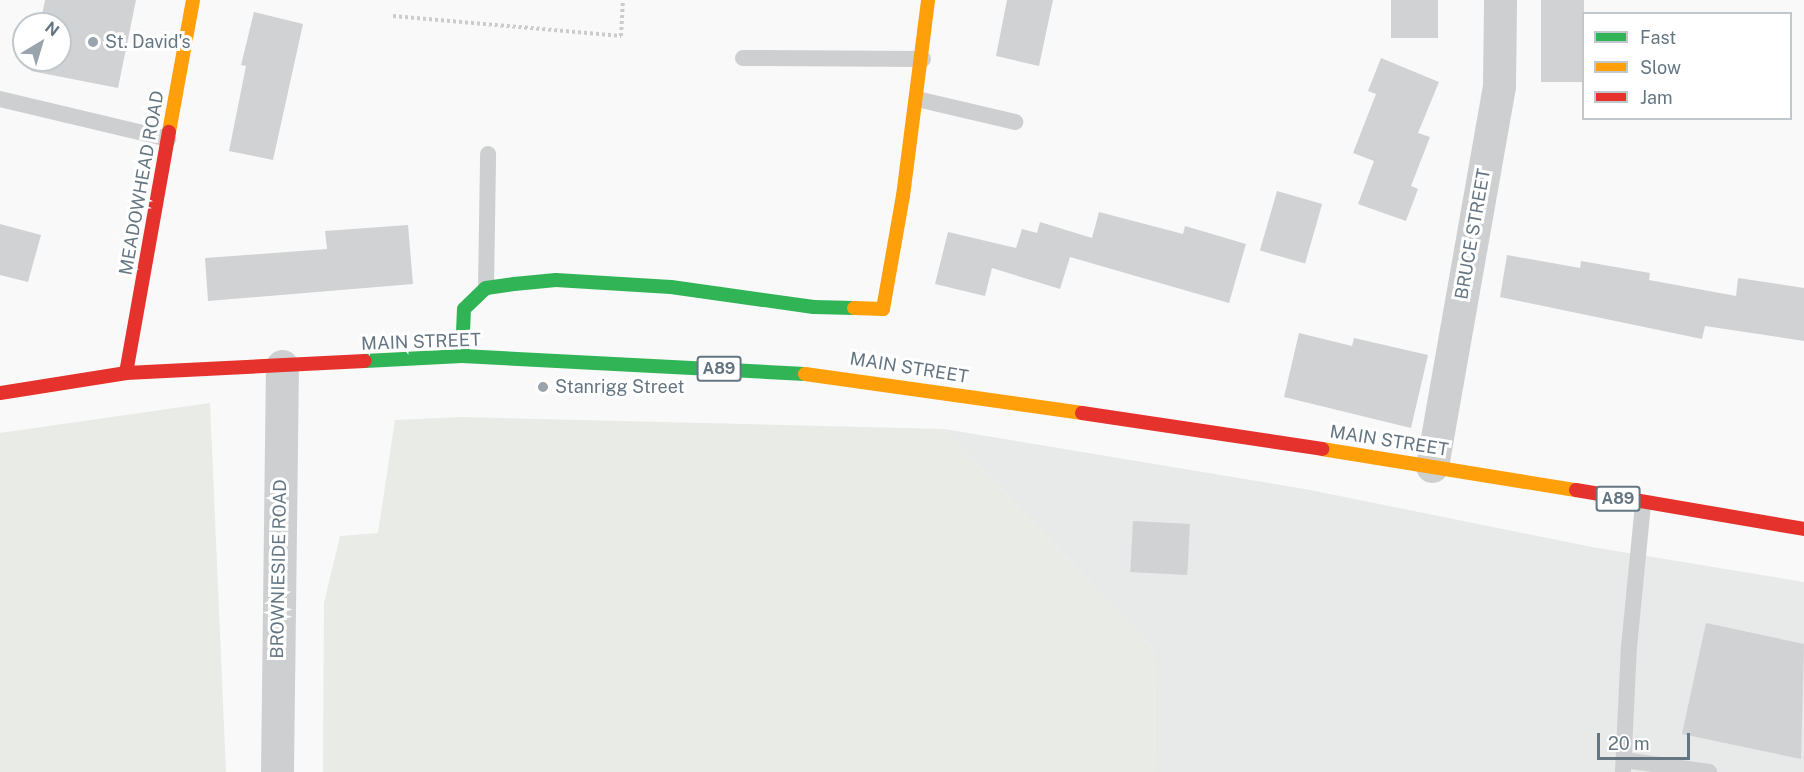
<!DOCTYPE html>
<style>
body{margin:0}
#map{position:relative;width:1804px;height:772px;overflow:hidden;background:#f9f9f9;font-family:"Public Sans",sans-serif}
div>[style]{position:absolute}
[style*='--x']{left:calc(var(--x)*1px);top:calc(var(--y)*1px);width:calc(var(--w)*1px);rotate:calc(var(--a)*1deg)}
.built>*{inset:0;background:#e8e9e9}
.green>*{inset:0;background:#e8ebe6}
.building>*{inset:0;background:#d0d2d3;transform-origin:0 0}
.path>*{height:4px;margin-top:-2px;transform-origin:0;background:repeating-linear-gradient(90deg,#cbcccd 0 3px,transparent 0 6px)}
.lane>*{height:16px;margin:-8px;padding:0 8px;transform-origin:8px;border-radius:8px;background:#cecfd0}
.street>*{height:33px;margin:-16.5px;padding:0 16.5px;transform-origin:16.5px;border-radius:16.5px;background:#cecfd0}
.fast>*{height:14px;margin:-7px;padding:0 7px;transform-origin:7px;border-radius:7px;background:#30b455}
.slow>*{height:14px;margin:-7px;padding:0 7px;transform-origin:7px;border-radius:7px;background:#ff9f0a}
.jam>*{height:14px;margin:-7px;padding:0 7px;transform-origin:7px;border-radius:7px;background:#e5322d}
.dots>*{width:16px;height:16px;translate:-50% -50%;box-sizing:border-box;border:3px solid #fff;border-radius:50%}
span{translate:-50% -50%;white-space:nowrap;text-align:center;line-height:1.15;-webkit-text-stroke:6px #fff;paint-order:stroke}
.shield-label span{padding:2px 4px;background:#fff;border:2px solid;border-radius:4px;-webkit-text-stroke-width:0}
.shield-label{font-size:16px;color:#657683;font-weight:700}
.poi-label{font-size:18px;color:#657683}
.left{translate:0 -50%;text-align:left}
.street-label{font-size:18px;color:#657683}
.legend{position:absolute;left:1582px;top:12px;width:210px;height:108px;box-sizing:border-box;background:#fff;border:2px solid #c1c8cd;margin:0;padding:8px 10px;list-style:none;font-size:18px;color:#657683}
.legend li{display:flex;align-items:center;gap:12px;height:30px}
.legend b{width:30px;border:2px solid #c1c8cd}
.north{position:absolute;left:12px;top:12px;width:60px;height:60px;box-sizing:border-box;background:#fff;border:2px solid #c1c8cd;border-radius:50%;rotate:38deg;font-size:16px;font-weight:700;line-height:24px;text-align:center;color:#657683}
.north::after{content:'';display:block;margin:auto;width:21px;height:27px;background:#99a4ac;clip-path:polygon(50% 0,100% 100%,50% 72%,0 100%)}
.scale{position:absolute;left:1597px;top:733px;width:93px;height:27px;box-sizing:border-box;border:3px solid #657683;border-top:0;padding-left:8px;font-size:18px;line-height:21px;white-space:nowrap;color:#657683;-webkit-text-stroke:4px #fff;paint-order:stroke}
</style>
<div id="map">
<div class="built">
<div style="clip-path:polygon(944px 429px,1305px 489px,1592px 547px,1804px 582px,1804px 772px,1155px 772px,1154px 649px)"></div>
</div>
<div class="green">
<div style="clip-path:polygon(210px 403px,226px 772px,0 772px,0 433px)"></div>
<div style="clip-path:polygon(461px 417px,944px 429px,1154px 649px,1155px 772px,323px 772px,324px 603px,340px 536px,378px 533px,395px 420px)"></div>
</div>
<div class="building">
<div style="clip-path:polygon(45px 0,136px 0,118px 88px,31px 71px,33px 60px,60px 60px,60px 24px,40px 24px)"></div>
<div style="clip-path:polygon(1007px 0,1053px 0,1039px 66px,996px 56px)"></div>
<div style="left:1391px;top:0;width:47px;height:38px"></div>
<div style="left:1541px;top:0;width:43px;height:82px"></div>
<div style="clip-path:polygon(254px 12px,303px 24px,273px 160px,229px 151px,246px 66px,241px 65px)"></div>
<div style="clip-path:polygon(1381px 58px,1439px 82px,1418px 133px,1430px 137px,1411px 186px,1418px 189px,1406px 221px,1358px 204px,1374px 161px,1353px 153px,1376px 94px,1368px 91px)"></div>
<div style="left:1277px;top:191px;width:47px;height:62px;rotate:16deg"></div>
<div style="clip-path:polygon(1099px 212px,1183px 234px,1185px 226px,1246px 244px,1229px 303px,1070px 257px,1060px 289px,992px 268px,985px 296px,935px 284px,948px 232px,1016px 248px,1022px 229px,1037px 233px,1040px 222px,1092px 238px)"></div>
<div style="clip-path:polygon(0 224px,41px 235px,28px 282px,0 275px)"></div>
<div style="clip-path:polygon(408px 225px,413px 284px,208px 301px,205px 258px,327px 249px,325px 231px)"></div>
<div style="clip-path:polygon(1507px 255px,1580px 268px,1581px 261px,1650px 273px,1649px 280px,1736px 296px,1738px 278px,1804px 288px,1804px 341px,1705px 326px,1702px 339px,1500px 297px)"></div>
<div style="clip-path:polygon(1299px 333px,1352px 346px,1354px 338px,1428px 355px,1411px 428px,1284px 397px)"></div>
<div style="left:1133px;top:521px;width:57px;height:51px;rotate:3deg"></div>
<div style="clip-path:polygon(1706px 623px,1804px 644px,1801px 759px,1682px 734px)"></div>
</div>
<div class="path">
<div style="--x:393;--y:16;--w:229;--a:5"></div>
<div style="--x:621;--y:36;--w:36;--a:-87"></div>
</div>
<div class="lane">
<div style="--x:743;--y:58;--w:180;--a:0.3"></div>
<div style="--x:0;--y:99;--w:173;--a:13.4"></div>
<div style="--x:917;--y:99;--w:101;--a:13.2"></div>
<div style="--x:486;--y:288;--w:134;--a:-89.1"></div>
<div style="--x:1624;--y:760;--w:86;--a:8"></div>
<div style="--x:1623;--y:772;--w:125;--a:-87.3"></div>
<div style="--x:1629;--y:647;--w:144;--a:-84.4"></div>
</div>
<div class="street">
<div style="--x:1432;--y:466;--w:386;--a:-80"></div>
<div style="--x:1499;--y:86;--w:86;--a:-89.3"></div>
<div style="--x:277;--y:772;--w:406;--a:-89.3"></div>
</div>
<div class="fast">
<div style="--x:462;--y:356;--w:47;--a:-87.6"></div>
<div style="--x:464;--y:309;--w:30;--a:-44"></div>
<div style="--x:486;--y:288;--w:28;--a:-8"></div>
<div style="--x:514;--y:284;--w:42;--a:-5.4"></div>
<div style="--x:556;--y:280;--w:115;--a:3.5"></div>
<div style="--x:671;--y:287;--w:144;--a:8"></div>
<div style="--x:814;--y:307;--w:40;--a:1.4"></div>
<div style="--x:365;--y:361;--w:97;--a:-3"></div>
<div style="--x:462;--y:356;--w:343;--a:3"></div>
</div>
<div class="slow">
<div style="--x:169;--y:132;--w:134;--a:-79.7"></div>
<div style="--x:854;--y:308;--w:29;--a:2"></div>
<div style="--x:883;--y:309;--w:115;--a:-80"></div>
<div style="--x:903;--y:196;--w:198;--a:-82.7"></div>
<div style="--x:805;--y:374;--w:280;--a:8"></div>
<div style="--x:1322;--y:449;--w:257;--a:9.2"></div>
</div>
<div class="jam">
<div style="--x:126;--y:373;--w:245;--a:-79.9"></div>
<div style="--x:0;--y:393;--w:128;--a:-9"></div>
<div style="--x:126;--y:373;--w:239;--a:-2.9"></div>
<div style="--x:1082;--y:413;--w:243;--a:8.5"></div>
<div style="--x:1576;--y:490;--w:231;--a:9.7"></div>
</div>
<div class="dots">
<div style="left:93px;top:42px;background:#99a4ac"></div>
<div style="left:543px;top:387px;background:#99a4ac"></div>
</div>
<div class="shield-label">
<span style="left:719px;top:369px">A89</span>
<span style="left:1618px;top:499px">A89</span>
</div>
<div class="poi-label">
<span class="left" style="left:105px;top:42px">St. David's</span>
<span class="left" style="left:555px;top:387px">Stanrigg Street</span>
</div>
<div class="street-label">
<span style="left:142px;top:183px;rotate:-80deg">MEADOWHEAD ROAD</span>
<span style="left:1473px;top:234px;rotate:-80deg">BRUCE STREET</span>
<span style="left:421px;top:342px;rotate:-2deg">MAIN STREET</span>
<span style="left:909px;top:368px;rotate:9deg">MAIN STREET</span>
<span style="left:1389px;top:441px;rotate:9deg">MAIN STREET</span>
<span style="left:279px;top:569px;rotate:-89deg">BROWNIESIDE ROAD</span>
</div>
<ul class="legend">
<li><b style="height:8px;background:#30b455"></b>Fast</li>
<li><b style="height:8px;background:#ff9f0a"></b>Slow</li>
<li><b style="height:8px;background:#e5322d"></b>Jam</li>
</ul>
<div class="north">N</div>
<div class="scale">20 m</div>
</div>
